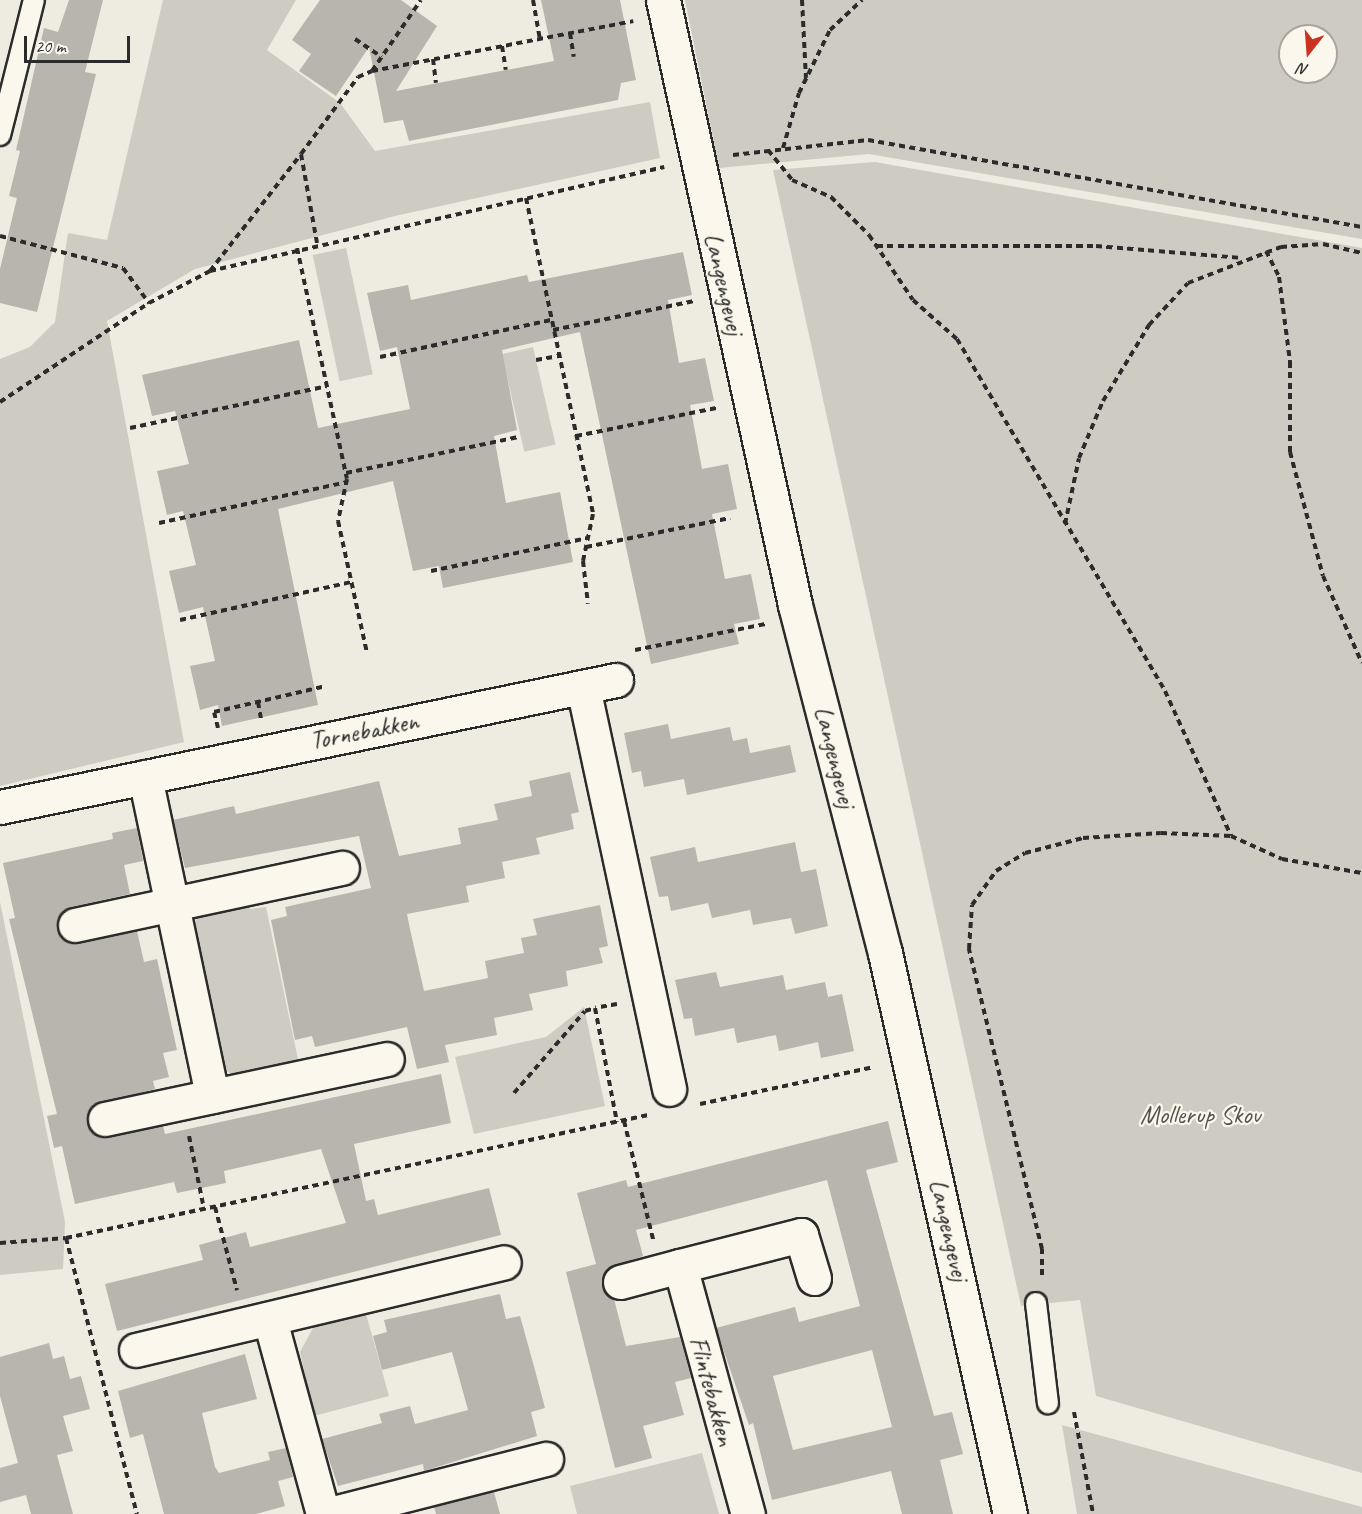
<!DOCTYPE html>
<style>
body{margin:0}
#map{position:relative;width:1362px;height:1514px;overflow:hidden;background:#eeebe0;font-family:Caveat,sans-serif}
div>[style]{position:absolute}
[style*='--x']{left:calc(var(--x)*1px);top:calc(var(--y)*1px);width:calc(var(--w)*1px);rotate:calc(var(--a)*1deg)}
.green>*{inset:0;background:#cecbc2;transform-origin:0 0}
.building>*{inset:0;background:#b8b5ae}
.path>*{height:4px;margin-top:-2px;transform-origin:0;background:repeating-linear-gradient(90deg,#2b2b2b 0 6px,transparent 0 10.5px)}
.roads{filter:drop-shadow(2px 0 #2b2b2b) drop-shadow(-2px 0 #2b2b2b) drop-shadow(0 2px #2b2b2b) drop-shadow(0 -2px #2b2b2b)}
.service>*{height:20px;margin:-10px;padding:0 10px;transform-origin:10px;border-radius:10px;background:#fbf7ec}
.minor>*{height:33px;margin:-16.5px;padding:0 16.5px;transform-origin:16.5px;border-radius:16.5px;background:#fbf7ec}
span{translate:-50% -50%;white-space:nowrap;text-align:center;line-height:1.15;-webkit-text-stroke:4.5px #fbf7ec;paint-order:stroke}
.street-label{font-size:26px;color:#2b2b2b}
.park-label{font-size:26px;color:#545351}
.north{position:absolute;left:1278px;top:24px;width:60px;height:60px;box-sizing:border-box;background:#fbf7ec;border:2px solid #a8a59f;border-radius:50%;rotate:197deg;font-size:16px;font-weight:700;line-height:24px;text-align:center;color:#2b2b2b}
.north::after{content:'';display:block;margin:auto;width:21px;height:27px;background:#c8321e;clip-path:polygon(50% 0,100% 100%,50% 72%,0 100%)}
.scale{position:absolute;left:24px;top:36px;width:106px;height:27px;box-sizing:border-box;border:3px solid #2b2b2b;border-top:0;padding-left:8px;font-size:18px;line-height:21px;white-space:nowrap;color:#2b2b2b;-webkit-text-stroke:4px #fbf7ec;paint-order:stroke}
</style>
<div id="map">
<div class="green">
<div style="clip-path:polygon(163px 0,296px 0,267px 50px,340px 103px,375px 151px,650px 102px,660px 158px,395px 216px,195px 269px,107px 321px,184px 742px,0 786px,0 359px,30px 347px,55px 322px,68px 233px,107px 240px)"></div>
<div style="clip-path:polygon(evenodd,685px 0,1362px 0,1362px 239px,869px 154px,719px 168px,685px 0,1290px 36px,1326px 36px,1326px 72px,1290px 72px,1290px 36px)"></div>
<div style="clip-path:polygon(875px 162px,1362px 248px,1362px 1473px,1096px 1396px,1080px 1300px,1021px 1306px,773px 170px)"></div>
<div style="left:346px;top:248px;width:129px;height:34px;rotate:78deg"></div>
<div style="left:533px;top:347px;width:100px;height:32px;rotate:77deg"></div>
<div style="clip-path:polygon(246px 898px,250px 909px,266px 907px,299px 1064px,243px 1080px,219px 1067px,189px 931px,203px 909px)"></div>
<div style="clip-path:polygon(0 902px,65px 1222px,63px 1269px,0 1275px)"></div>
<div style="clip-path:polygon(584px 1007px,605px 1106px,474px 1134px,455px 1057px,546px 1037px)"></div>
<div style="clip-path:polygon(366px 1314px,389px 1396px,314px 1416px,300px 1352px,314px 1326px)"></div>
<div style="clip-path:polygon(1062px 1425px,1362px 1507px,1362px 1514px,1077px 1514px)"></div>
<div style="clip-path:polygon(702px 1453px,719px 1514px,577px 1514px,570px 1486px)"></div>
</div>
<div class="building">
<div style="clip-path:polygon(69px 0,103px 0,85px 72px,96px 74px,37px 312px,0 303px,0 269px,17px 198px,9px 196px,20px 151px,16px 150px,44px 28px,58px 32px)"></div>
<div style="clip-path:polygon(320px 0,401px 0,437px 26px,396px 91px,554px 61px,541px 0,620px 0,636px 80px,621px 83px,618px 100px,409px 141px,403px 120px,384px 123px,369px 47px,336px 96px,299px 71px,311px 54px,292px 40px)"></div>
<div style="clip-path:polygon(683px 252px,692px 295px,668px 300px,679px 363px,705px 358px,714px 401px,690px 405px,702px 469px,728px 464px,737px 509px,712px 514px,725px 579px,751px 574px,760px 619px,734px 624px,739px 644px,651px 664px,580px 332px,502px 350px,517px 430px,494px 436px,506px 503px,560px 492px,573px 562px,443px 588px,439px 566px,413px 571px,393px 481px,278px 509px,318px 705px,222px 726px,218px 705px,200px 710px,190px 666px,215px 661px,203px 607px,179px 613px,169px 571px,196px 565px,183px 511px,167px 515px,157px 471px,189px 464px,175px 411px,152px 416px,142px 375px,299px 340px,318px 428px,410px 409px,397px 347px,380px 351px,367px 293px,408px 285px,411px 300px,527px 275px,529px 282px)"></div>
<div style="clip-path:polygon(668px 724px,671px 739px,730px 727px,733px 741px,747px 738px,750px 753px,790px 745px,796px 772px,687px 795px,684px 779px,644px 787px,641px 771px,632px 773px,624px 733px)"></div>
<div style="clip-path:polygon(570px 772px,579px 812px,571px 814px,574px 829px,536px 838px,540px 854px,502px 862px,505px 878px,466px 886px,469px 902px,407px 914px,410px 929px,424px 991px,488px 978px,485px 961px,524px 953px,521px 938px,537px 935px,533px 919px,600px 905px,608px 946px,599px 948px,603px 963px,566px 971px,568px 986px,529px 994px,533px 1010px,494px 1018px,497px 1035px,445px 1045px,449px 1062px,417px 1069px,407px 1027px,315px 1047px,312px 1036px,295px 1040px,271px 920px,287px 916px,285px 907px,371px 888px,359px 836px,185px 868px,173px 820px,234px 806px,236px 814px,379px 781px,399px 856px,461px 844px,458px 828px,498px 820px,494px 804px,532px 796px,529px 781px)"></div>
<div style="clip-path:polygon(137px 828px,143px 861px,124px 865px,130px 894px,71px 907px,62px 912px,57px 928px,62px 938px,78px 943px,137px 931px,144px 962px,157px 959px,177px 1050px,163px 1053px,169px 1077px,153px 1081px,155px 1089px,92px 1106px,87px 1122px,91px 1131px,108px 1137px,163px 1126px,165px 1134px,441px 1074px,451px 1123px,354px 1144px,366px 1201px,374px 1199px,378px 1215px,489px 1188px,501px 1235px,117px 1331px,105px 1284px,203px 1260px,199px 1245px,246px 1232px,250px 1247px,346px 1223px,321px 1149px,224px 1171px,226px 1183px,177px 1193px,174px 1182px,75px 1204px,62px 1146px,54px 1148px,47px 1116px,57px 1114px,9px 919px,15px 918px,3px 863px,113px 839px,112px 833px)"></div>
<div style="clip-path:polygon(795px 842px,801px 872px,816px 869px,828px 926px,795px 934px,791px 918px,753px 925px,750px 910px,712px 918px,708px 903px,671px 911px,668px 896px,659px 897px,650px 857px,695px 847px,698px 862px)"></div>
<div style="clip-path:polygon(716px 972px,720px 987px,783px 975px,786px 990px,825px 982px,828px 997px,842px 994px,854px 1051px,821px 1058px,818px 1042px,779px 1051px,776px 1035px,737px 1043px,734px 1028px,695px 1036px,692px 1018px,684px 1019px,675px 980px)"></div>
<div style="clip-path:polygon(evenodd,888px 1121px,898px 1162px,866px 1170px,934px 1416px,952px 1412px,963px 1454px,940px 1460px,953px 1514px,902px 1514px,891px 1471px,772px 1500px,753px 1423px,749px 1425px,716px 1328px,795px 1307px,799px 1322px,860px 1306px,827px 1180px,636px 1230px,643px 1256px,606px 1269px,602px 1286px,614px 1299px,626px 1346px,680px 1337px,691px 1378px,675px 1382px,684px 1415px,643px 1426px,652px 1458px,615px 1468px,566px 1272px,596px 1264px,577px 1193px,626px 1180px,628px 1187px,888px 1121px,872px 1350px,892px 1427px,793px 1450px,773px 1376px,872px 1350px)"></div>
<div style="clip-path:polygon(500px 1294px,506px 1319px,520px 1316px,535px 1370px,545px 1408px,531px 1412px,537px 1436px,424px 1471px,423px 1464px,338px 1486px,322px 1439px,382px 1423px,379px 1414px,410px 1406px,415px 1424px,468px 1410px,452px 1352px,382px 1370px,373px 1336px,387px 1332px,384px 1320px)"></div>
<div style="clip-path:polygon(49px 1343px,53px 1359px,64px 1356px,70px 1379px,81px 1376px,90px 1409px,63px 1416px,73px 1451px,57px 1455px,73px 1514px,31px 1514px,26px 1495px,0 1502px,0 1468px,18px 1463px,0 1396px,0 1357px)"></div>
<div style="clip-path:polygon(245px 1354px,257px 1399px,202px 1413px,215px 1467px,219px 1473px,270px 1460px,268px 1452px,286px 1448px,293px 1477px,278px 1481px,285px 1506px,256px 1514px,164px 1514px,143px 1434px,130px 1438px,118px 1391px)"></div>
<div style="clip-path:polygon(494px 1492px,500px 1514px,436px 1514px,434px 1507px)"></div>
</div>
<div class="path">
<div style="--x:533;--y:0;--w:39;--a:80"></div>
<div style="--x:802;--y:0;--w:78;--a:87.1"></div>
<div style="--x:570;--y:33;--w:24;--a:81"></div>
<div style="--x:355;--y:39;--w:32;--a:34"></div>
<div style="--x:502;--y:46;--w:24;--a:81"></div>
<div style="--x:433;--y:59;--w:24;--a:83"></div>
<div style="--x:372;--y:71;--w:266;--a:-10.8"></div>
<div style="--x:783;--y:148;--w:57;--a:-73.8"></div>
<div style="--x:799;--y:93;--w:70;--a:-63.8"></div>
<div style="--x:830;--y:30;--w:44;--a:-43.2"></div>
<div style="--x:768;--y:150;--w:38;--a:51"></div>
<div style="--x:792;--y:180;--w:43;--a:23.6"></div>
<div style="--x:831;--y:197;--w:54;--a:45"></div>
<div style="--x:869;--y:235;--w:78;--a:55.9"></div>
<div style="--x:913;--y:300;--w:59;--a:41.6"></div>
<div style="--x:957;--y:339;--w:409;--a:59.4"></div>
<div style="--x:1165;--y:691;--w:159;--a:65.5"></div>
<div style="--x:733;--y:155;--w:136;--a:-6.3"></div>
<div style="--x:868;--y:140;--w:502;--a:9.99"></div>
<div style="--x:526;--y:198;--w:323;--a:78"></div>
<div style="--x:593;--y:514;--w:48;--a:102"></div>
<div style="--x:583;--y:561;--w:43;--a:83.4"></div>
<div style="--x:0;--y:236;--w:127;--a:14.6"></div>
<div style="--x:123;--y:268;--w:44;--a:53.4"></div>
<div style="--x:317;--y:243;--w:90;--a:-100.2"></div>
<div style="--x:301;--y:154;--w:96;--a:-53.5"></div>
<div style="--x:358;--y:77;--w:15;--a:-23"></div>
<div style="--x:372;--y:71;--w:86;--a:-55.4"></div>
<div style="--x:877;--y:246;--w:219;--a:0"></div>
<div style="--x:1096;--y:246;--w:145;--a:4.7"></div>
<div style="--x:297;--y:248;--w:236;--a:77.8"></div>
<div style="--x:347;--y:479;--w:43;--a:102.1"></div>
<div style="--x:338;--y:521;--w:135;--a:77.6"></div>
<div style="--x:1266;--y:251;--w:29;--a:63"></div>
<div style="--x:1279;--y:277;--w:86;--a:82.6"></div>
<div style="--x:1290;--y:362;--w:90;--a:90"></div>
<div style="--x:1290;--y:452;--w:128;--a:75.1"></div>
<div style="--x:1323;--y:576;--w:95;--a:65.9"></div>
<div style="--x:210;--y:271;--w:148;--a:-52.1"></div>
<div style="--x:553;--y:330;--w:144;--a:-11.6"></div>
<div style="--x:380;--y:357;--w:175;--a:-12.2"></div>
<div style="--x:536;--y:360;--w:23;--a:-10"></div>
<div style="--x:0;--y:402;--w:179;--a:-33.6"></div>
<div style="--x:149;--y:303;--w:69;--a:-27.7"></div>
<div style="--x:210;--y:271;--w:466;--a:-12.9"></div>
<div style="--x:130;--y:428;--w:201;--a:-12"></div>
<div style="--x:576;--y:436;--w:143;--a:-11.3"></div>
<div style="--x:346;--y:473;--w:176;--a:-11.8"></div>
<div style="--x:159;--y:523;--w:192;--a:-12.3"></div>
<div style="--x:1065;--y:524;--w:67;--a:-78"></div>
<div style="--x:1079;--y:458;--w:62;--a:-67.2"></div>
<div style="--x:1103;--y:401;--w:89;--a:-58.8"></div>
<div style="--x:1149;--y:325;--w:57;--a:-47.1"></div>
<div style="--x:1188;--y:283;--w:100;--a:-21.2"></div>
<div style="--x:1281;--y:247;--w:42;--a:-4.1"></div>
<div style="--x:1323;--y:244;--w:40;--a:13"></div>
<div style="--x:586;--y:547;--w:147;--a:-11.4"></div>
<div style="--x:431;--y:571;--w:159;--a:-11.9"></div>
<div style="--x:180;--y:620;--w:176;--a:-12.5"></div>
<div style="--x:635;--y:650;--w:133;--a:-11.3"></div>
<div style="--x:258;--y:702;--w:17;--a:80"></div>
<div style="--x:218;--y:728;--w:16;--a:-104"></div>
<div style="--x:214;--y:712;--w:115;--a:-13.1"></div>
<div style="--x:617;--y:1004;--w:22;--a:170"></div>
<div style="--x:595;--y:1008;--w:116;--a:79.1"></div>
<div style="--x:514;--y:1093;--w:108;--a:-49.1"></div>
<div style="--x:585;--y:1011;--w:10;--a:-17"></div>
<div style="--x:700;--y:1104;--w:178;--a:-12"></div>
<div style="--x:624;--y:1121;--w:122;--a:76.2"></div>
<div style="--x:189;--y:1136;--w:75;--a:78.4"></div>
<div style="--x:215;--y:1207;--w:86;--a:75.2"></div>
<div style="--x:66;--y:1238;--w:285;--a:75.6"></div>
<div style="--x:0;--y:1243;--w:66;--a:-4.3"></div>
<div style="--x:66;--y:1238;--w:595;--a:-11.93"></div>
<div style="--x:1042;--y:1275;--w:26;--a:-90"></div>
<div style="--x:1042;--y:1249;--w:309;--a:-103.7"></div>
<div style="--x:969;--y:949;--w:44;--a:-86.1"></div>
<div style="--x:972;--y:905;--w:42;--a:-54.8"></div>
<div style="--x:996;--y:871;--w:34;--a:-32"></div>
<div style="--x:1025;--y:853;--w:60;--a:-14.5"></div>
<div style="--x:1083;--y:838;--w:78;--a:-3.7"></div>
<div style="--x:1161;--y:833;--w:70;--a:2.5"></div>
<div style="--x:1231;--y:836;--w:56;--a:24.3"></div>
<div style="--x:1282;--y:859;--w:81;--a:9.9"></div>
<div style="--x:1074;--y:1412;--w:104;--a:79.4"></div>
</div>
<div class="roads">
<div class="service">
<div style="--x:0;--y:135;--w:139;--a:-75.9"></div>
<div style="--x:1036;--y:1303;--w:101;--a:83.2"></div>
</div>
<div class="minor">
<div style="--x:663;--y:0;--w:619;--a:77.69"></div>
<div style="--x:795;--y:605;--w:359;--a:75.5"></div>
<div style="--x:885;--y:953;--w:575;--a:77.44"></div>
<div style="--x:583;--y:687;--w:411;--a:77.9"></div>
<div style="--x:145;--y:777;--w:326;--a:78.1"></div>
<div style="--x:0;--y:807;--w:629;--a:-11.65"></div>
<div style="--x:75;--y:925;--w:273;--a:-12.1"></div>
<div style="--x:105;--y:1119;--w:288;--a:-12"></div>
<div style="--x:680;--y:1266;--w:125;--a:-14.4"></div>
<div style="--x:801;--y:1235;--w:45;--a:73.2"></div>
<div style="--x:620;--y:1282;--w:62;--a:-14.9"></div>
<div style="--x:680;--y:1266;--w:257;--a:74.7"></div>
<div style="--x:270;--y:1320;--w:201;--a:74.7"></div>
<div style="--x:136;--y:1350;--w:378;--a:-13.4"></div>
<div style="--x:330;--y:1514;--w:223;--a:-14.3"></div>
</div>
</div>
<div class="street-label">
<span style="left:724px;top:284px;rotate:77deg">Langengevej</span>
<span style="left:364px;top:731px;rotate:-11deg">Tornebakken</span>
<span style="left:835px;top:757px;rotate:76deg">Langengevej</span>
<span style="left:949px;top:1230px;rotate:77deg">Langengevej</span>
<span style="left:712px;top:1391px;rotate:75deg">Flintebakken</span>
</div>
<div class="park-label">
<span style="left:1200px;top:1115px">Mollerup Skov</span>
</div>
<div class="north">N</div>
<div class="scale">20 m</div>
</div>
